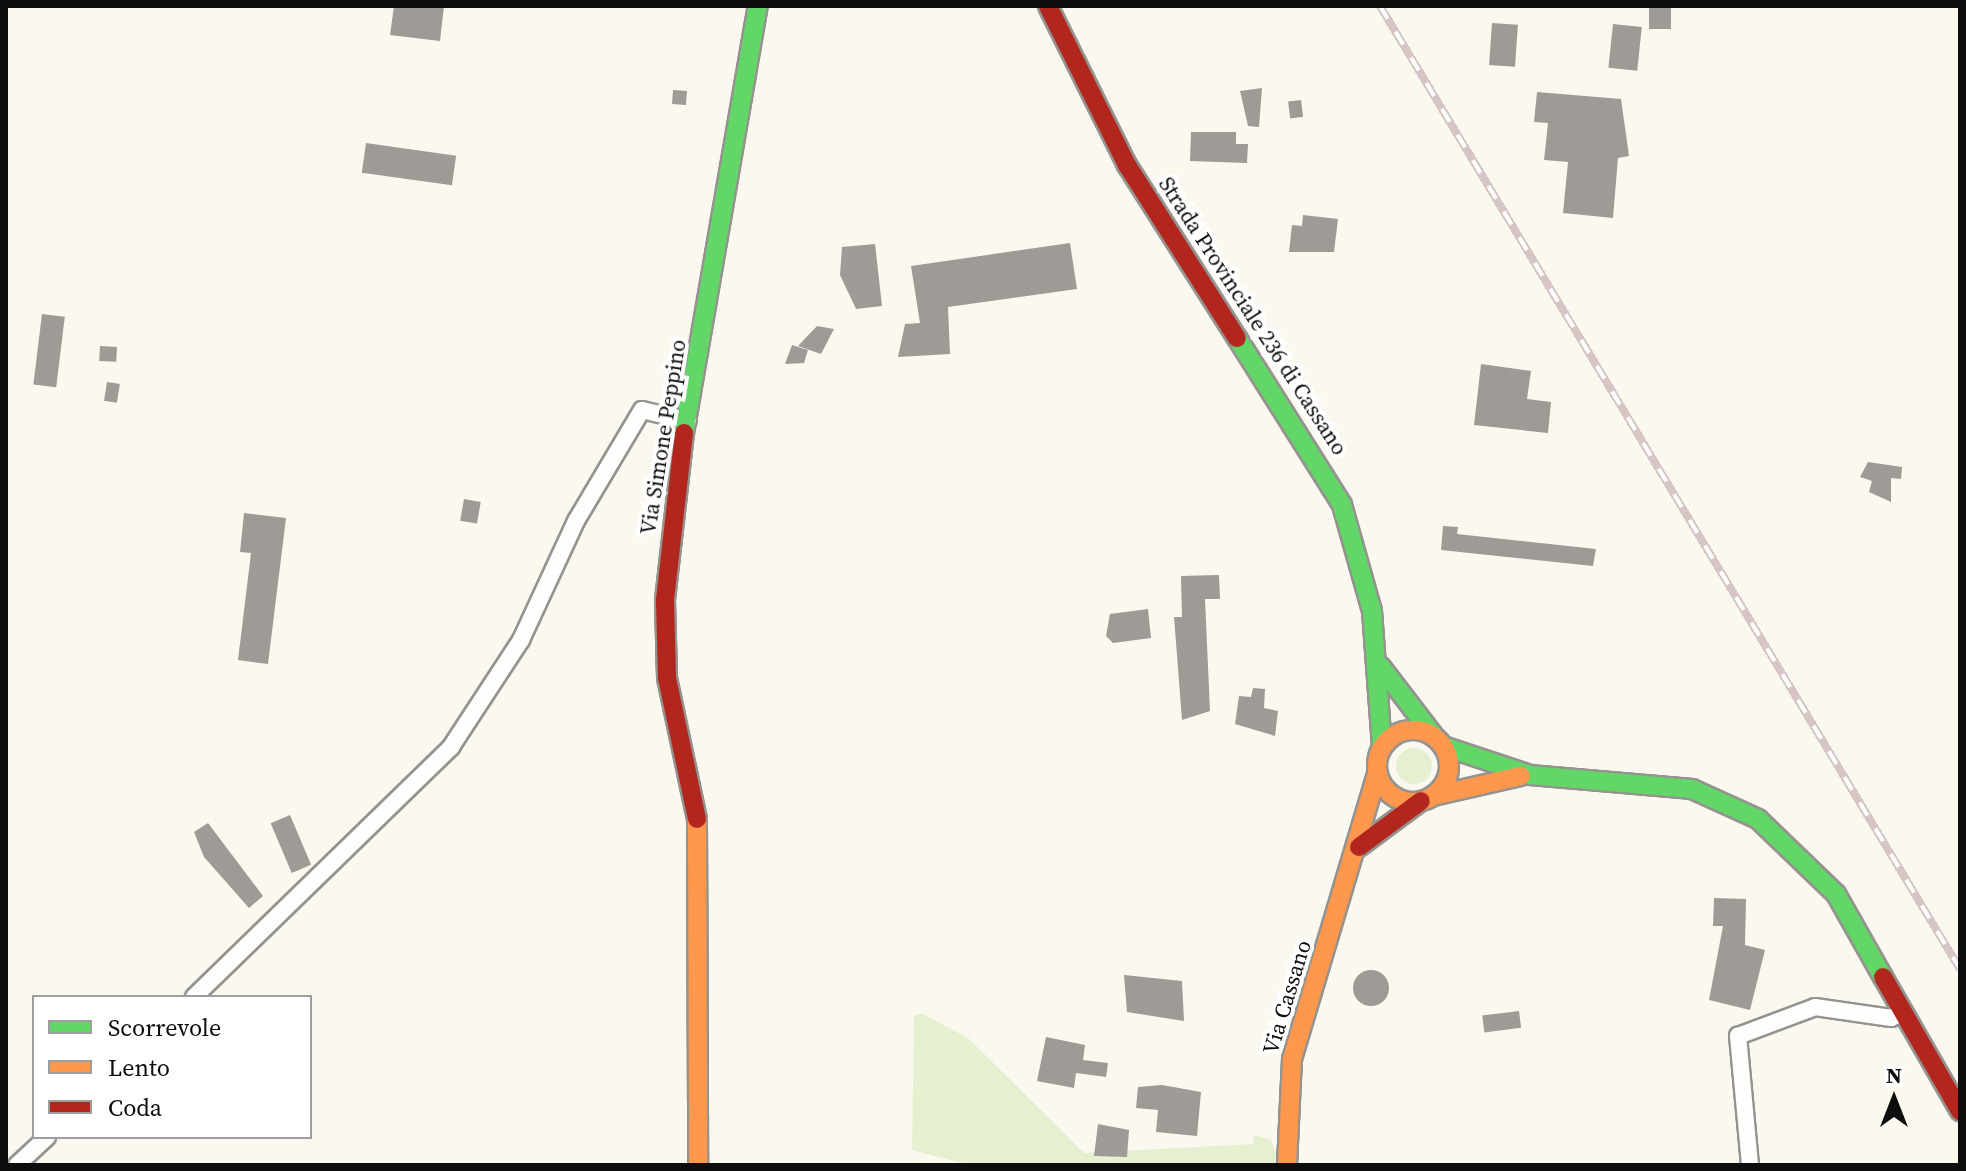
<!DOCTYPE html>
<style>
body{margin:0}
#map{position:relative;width:1966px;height:1171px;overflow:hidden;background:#fbf8f0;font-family:"Source Serif 4",serif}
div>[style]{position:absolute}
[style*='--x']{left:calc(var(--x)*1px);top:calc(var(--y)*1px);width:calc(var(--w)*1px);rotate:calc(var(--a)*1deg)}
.green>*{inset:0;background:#e5f0d0}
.round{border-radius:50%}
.building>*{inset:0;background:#9e9a96;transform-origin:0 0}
.roads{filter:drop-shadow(2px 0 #94938f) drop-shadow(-2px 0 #94938f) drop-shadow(0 2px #94938f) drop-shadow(0 -2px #94938f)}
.street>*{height:16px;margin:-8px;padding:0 8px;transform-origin:8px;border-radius:8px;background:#fefefd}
.fast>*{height:18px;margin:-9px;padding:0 9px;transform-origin:9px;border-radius:9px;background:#63d668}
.slow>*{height:18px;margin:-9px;padding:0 9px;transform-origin:9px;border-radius:9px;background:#ff974d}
.slow>.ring{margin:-9px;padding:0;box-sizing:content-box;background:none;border:18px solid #ff974d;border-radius:50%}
.jam>*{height:18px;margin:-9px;padding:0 9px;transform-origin:9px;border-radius:9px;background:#b3261e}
.rail>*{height:8px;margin-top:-4px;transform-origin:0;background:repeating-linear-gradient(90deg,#fff 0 15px,#d7c4c5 0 30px);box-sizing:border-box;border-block:2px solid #d7c4c5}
span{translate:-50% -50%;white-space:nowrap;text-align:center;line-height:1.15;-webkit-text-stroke:8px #fff;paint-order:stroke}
.street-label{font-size:22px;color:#0d0d0d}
.frame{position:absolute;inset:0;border:8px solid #0d0d0d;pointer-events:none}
.legend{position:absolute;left:32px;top:995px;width:280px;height:144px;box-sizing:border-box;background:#fff;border:2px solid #9e9e9e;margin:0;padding:10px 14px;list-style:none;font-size:24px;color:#0d0d0d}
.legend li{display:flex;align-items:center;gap:16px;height:40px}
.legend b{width:40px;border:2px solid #9e9e9e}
.north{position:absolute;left:1854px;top:1059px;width:80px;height:80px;-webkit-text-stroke:6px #fff;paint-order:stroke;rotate:0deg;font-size:22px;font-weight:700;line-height:32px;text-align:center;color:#0d0d0d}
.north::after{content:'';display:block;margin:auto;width:28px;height:36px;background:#0d0d0d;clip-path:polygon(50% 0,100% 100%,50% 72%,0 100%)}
</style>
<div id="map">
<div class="green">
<div class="round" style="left:1396px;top:748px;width:36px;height:36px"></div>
<div style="clip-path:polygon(923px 1014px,968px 1038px,1084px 1153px,1253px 1144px,1254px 1135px,1271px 1140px,1280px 1165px,970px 1165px,912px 1150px,914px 1015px)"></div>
</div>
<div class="building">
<div style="clip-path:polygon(394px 6px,444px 6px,440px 41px,390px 35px)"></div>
<div style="left:1649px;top:6px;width:22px;height:23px"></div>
<div style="left:1492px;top:23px;width:26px;height:42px;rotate:4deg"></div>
<div style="left:1613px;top:24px;width:29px;height:44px;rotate:6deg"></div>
<div style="clip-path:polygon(1262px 88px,1259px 127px,1248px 126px,1240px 91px)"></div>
<div style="left:673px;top:90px;width:14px;height:14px;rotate:4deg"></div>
<div style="clip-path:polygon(1537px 92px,1621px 99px,1629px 156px,1618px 158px,1613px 218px,1563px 213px,1568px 162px,1544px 160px,1548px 123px,1534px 122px)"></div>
<div style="left:1301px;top:100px;width:17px;height:13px;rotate:83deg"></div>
<div style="clip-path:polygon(1191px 132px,1236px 132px,1236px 144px,1248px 144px,1247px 163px,1190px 161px)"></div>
<div style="left:366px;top:143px;width:91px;height:30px;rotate:8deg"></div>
<div style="clip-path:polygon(1303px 215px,1338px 219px,1334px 252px,1289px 252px,1292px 225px,1302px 226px)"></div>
<div style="clip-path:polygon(1070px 243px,1077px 289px,948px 307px,950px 354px,898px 357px,905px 324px,920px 323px,911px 266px)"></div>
<div style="clip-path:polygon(875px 244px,882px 306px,856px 309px,840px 275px,842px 247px)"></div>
<div style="left:42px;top:314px;width:23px;height:71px;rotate:7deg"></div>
<div style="clip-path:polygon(817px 326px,834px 329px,821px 354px,798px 346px)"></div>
<div style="clip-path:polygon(792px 345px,808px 350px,804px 363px,785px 364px)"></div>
<div style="left:100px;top:346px;width:17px;height:15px;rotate:3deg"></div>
<div style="clip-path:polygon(1481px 364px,1531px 371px,1527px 399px,1551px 402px,1548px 433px,1474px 425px)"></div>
<div style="left:107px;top:382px;width:13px;height:19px;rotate:9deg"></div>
<div style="clip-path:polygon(1868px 462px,1902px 467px,1901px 479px,1891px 478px,1891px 502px,1869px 492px,1872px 481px,1860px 477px)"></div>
<div style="left:464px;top:499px;width:17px;height:22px;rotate:10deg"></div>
<div style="clip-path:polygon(244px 513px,286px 518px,268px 664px,238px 660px,251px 553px,240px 552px)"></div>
<div style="clip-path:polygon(1443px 526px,1458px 527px,1457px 534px,1596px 549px,1593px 566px,1441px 550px)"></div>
<div style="clip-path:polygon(1219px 575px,1220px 599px,1205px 599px,1210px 711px,1182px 720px,1174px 617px,1182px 617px,1181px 576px)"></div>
<div style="clip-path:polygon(1148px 609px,1151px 638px,1113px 643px,1106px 636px,1110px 614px)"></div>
<div style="clip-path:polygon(1253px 688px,1265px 689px,1264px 708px,1278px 711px,1275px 736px,1235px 724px,1239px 696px,1251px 697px)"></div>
<div style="left:290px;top:815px;width:54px;height:21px;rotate:67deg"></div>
<div style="clip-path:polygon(208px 823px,263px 896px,249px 908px,204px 857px,194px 832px)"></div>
<div style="clip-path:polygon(1714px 898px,1746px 899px,1745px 945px,1765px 950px,1750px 1010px,1709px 1000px,1723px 926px,1713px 926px)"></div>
<div class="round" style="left:1353px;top:970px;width:36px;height:36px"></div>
<div style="clip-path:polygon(1124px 975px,1182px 981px,1184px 1021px,1127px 1012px)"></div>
<div style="left:1519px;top:1011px;width:17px;height:37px;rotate:83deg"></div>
<div style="clip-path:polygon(1046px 1037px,1085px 1045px,1083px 1060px,1108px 1063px,1106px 1077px,1076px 1073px,1074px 1088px,1037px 1081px)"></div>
<div style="clip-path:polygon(1162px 1085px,1201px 1092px,1197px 1136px,1156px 1132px,1158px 1110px,1136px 1108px,1138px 1087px)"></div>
<div style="clip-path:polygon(1098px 1124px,1129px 1130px,1127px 1157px,1094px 1156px)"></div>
</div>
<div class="roads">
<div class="street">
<div style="--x:194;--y:997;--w:359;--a:-44.2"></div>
<div style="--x:451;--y:747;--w:128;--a:-56.8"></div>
<div style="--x:521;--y:640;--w:131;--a:-65.2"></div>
<div style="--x:576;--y:521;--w:129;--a:-59.3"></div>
<div style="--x:642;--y:410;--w:47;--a:13.4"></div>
<div style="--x:17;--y:1165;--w:41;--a:-43"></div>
<div style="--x:1750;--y:1165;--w:130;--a:-95.3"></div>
<div style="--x:1738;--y:1036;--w:82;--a:-20.6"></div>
<div style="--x:1815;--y:1007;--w:77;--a:8.2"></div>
<div style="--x:1891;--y:1018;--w:13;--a:-27"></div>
</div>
<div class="fast">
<div style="--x:1237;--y:338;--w:197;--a:57.8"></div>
<div style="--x:1342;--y:505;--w:110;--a:74.2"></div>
<div style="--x:1372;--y:611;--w:135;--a:85.8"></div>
<div style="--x:684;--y:433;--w:433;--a:-80.2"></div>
<div style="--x:1381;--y:667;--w:86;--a:52.6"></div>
<div style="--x:1443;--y:746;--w:92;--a:18.4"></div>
<div style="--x:1530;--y:775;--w:163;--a:4.9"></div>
<div style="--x:1692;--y:789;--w:72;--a:24.4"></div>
<div style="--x:1758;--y:819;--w:108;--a:43.9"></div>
<div style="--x:1836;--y:894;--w:95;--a:60.5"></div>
</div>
<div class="slow">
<div class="ring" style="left:1377px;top:730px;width:54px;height:54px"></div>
<div style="--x:1433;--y:796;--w:90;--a:-12.8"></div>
<div style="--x:697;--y:819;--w:346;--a:89.8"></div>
<div style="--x:1287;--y:1165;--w:106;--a:-87.3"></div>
<div style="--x:1292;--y:1059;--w:297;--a:-73.4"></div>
</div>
<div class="jam">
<div style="--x:1048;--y:6;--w:178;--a:63.6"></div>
<div style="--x:1127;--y:165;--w:205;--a:57.6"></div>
<div style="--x:684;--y:433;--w:169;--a:96.5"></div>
<div style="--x:665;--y:601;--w:77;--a:88.5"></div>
<div style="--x:667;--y:678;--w:144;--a:78"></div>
<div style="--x:1359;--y:847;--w:77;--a:-36.6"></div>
<div style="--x:1883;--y:977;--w:155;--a:60.1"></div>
</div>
</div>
<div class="rail">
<div style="--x:1380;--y:6;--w:1124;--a:58.94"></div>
</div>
<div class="street-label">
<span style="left:1253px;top:316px;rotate:57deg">Strada Provinciale 236 di Cassano</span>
<span style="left:663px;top:437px;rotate:-81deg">Via Simone Peppino</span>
<span style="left:1287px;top:997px;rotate:-73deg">Via Cassano</span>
</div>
<div class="frame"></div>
<ul class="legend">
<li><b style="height:10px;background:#63d668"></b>Scorrevole</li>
<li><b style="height:10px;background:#ff974d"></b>Lento</li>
<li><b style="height:10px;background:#b3261e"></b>Coda</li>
</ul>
<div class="north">N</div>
</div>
